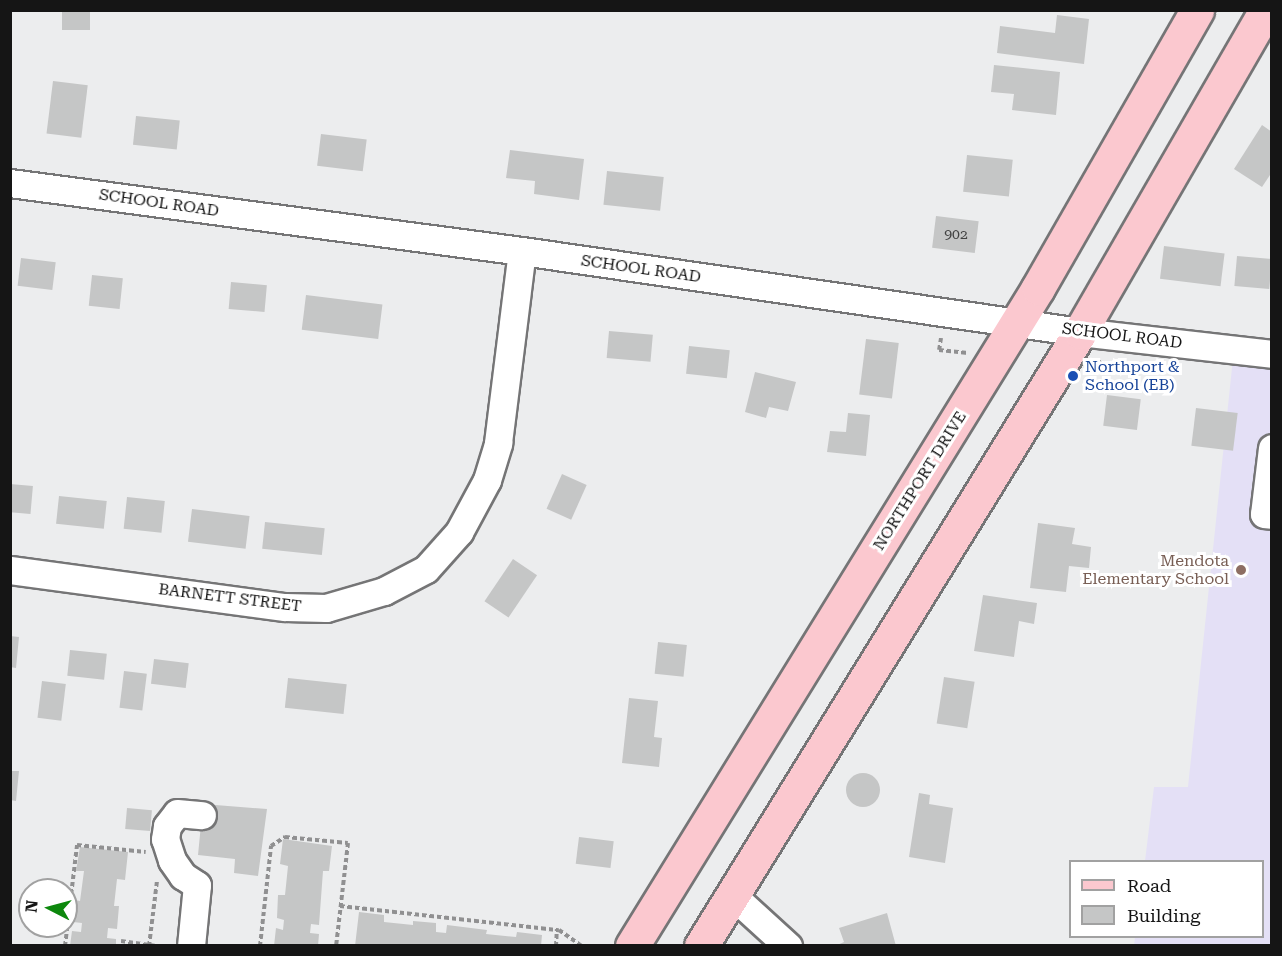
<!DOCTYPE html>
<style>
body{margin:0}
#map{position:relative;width:1282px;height:956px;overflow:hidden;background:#ecedee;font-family:"Roboto Serif",serif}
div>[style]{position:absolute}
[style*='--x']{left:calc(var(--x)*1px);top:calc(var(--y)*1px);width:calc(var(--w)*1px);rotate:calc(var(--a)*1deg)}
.education>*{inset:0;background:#e4e0f6}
.building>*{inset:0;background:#c5c6c6;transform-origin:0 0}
.round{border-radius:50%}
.path>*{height:4px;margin-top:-2px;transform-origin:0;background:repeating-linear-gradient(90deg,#909091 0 4.5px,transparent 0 7.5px)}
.roads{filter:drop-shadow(2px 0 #757576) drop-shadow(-2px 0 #757576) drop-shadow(0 2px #757576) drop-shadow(0 -2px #757576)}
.minor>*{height:27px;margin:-13.5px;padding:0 13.5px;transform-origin:13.5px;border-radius:13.5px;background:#fff}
.major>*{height:33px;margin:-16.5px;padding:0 16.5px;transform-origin:16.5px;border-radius:16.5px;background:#fbc8cf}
.dots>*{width:16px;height:16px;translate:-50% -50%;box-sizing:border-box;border:3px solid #fff;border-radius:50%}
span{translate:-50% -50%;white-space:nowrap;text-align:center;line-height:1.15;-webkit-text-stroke:6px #fff;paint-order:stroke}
.number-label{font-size:14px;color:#414141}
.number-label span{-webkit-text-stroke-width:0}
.street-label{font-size:16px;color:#151515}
.transit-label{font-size:16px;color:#164399}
.left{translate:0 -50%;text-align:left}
.education-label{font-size:16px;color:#785e54}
.right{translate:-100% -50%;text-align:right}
.frame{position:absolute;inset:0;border:12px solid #151515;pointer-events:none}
.legend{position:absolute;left:1069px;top:860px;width:195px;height:78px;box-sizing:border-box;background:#fff;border:2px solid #a1a1a1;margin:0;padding:8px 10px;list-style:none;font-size:18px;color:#151515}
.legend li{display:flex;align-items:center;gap:12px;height:30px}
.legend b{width:30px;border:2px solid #a1a1a1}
.north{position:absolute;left:18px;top:878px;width:60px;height:60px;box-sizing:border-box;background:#fff;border:2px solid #a1a1a1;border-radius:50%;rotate:276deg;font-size:16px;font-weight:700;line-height:24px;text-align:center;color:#151515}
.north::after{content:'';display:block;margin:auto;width:21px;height:27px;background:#0d880d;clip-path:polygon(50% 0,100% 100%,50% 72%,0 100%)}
</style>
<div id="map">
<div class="education">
<div style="clip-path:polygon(1234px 349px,1271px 354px,1271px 945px,1134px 946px,1135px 937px,1262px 936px,1262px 862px,1145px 861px,1154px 787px,1188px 787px)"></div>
</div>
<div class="building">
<div style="left:62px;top:10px;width:28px;height:20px"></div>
<div style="clip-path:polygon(1057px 15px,1089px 19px,1084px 64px,997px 53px,1000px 26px,1055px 33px)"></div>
<div style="clip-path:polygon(994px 65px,1060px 72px,1056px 115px,1012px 110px,1014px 94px,991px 92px)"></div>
<div style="left:53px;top:81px;width:35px;height:53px;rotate:7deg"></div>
<div style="left:136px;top:116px;width:44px;height:29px;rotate:6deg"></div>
<div style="clip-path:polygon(1262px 125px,1272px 132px,1272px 172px,1262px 187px,1234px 169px)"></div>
<div style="left:321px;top:134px;width:46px;height:32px;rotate:7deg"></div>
<div style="clip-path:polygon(510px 150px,584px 159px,579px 200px,534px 194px,535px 181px,506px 178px)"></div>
<div style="left:967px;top:155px;width:46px;height:37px;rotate:6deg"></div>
<div style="left:607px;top:171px;width:57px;height:34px;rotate:6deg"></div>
<div style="left:936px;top:216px;width:43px;height:32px;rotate:7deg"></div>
<div style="left:1164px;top:246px;width:61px;height:33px;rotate:7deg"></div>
<div style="left:1237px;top:256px;width:35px;height:30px;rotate:5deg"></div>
<div style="left:21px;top:258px;width:35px;height:28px;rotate:7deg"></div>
<div style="left:92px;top:275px;width:31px;height:31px;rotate:6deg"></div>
<div style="left:231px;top:282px;width:36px;height:27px;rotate:5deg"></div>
<div style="left:306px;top:295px;width:77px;height:35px;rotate:7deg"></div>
<div style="left:609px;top:331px;width:44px;height:27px;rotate:5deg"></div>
<div style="left:866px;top:339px;width:33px;height:56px;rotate:7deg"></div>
<div style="left:689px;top:346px;width:41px;height:28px;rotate:6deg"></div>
<div style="clip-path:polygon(755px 372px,796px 382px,788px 411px,769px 407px,766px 418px,745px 412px)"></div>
<div style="left:1107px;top:395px;width:34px;height:31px;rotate:7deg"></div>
<div style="left:1196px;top:408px;width:42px;height:38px;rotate:7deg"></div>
<div style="clip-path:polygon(848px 413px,870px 415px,866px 456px,827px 452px,830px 431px,846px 432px)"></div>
<div style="left:562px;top:474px;width:27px;height:38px;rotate:24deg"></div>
<div style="left:10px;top:484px;width:23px;height:28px;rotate:5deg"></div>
<div style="left:59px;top:496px;width:48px;height:28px;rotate:6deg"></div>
<div style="left:127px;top:497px;width:38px;height:32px;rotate:6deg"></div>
<div style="left:192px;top:509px;width:58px;height:33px;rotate:7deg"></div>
<div style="left:265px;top:522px;width:60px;height:27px;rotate:6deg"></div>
<div style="clip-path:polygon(1038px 523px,1075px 528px,1072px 544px,1091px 547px,1089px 568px,1069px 566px,1066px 592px,1030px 588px)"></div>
<div style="left:513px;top:559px;width:29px;height:51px;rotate:34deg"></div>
<div style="clip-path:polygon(983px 595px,1037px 603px,1034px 624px,1019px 621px,1014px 657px,974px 651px)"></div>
<div style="clip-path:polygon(10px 636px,19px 637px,16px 668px,10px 667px)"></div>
<div style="left:658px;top:642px;width:29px;height:32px;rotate:6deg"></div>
<div style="left:70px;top:650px;width:37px;height:26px;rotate:6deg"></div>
<div style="left:154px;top:659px;width:35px;height:25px;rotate:7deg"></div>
<div style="left:124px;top:671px;width:23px;height:37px;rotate:7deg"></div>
<div style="left:944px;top:677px;width:31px;height:47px;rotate:9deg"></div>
<div style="left:288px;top:678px;width:59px;height:30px;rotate:6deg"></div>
<div style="left:42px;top:681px;width:24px;height:37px;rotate:7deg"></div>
<div style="clip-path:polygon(629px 698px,658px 701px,654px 737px,662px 738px,659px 767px,622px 763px)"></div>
<div style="clip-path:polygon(10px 771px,19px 771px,16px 801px,10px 800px)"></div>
<div class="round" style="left:846px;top:773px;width:34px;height:34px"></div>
<div style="clip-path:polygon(919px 793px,930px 795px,929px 804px,953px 808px,945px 863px,909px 857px)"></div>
<div style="clip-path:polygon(203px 804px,267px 809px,258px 876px,234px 873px,235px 859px,198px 855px)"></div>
<div style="left:127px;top:808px;width:25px;height:21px;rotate:5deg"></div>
<div style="left:579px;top:837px;width:35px;height:27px;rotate:7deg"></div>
<div style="clip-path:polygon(283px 839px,332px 846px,329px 871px,323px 871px,319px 925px,311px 924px,310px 933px,319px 934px,318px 946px,274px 946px,276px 928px,283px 930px,284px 920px,277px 918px,278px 895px,285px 895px,288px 866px,280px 864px)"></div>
<div style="clip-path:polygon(80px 847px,128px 852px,125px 880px,117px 879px,114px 906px,119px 906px,117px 929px,108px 928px,107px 938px,116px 939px,116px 946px,70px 946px,72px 931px,81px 932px,82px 923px,73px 922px,75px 900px,80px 901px,84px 871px,76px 871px)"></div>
<div style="clip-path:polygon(359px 912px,384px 915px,384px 922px,413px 925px,413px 921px,436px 923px,436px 932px,446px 933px,447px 925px,487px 930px,486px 934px,516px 937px,517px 932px,542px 935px,541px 946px,355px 946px)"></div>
<div style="clip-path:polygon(887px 913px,896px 946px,835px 946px,844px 942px,839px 928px)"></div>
</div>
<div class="path">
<div style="--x:941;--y:338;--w:12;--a:99"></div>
<div style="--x:939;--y:350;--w:29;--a:6"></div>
<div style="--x:1095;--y:371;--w:14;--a:-56"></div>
<div style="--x:340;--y:906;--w:220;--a:6.3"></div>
<div style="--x:559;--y:930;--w:28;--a:35"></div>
<div style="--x:121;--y:941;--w:34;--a:8"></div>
<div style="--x:65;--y:946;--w:102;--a:-83.2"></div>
<div style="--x:77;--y:845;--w:69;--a:5.8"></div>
<div style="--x:149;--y:946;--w:65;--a:-83"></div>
<div style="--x:260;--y:946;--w:101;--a:-83.7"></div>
<div style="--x:271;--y:846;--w:17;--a:-33"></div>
<div style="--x:285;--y:837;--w:63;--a:5.4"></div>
<div style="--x:348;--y:843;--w:104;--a:96.6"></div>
<div style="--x:556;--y:946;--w:17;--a:-87"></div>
</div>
<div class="roads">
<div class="minor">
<div style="--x:10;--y:183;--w:516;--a:7.57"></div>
<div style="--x:522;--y:251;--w:564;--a:8.26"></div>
<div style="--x:1080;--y:332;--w:193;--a:6.5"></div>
<div style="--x:1272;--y:448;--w:66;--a:96.9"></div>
<div style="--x:1264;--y:514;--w:8;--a:7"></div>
<div style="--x:10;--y:570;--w:277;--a:7.7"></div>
<div style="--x:285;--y:607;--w:41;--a:1.4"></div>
<div style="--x:326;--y:608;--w:60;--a:-16.3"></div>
<div style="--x:384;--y:591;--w:47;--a:-27.6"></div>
<div style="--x:426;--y:569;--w:50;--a:-48.3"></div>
<div style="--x:459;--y:532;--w:59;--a:-61.7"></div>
<div style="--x:487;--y:480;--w:39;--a:-73"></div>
<div style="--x:498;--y:443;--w:193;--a:-82.9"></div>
<div style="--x:732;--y:895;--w:76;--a:42.3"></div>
<div style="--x:191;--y:946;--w:61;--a:-84.4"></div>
<div style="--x:197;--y:885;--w:17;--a:-147"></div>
<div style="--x:183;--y:876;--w:19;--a:-125"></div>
<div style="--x:172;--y:860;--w:22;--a:-108"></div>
<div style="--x:165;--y:839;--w:13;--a:-81"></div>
<div style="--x:167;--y:826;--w:16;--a:-52"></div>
<div style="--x:177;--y:813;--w:25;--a:5"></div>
</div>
<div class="major">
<div style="--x:632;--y:946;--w:773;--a:-58.32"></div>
<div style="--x:1038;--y:288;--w:320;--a:-60.2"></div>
<div style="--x:701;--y:946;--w:722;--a:-58.31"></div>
<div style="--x:1080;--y:332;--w:372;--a:-60"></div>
</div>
</div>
<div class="dots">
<div style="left:1073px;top:376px;background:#1a4fb4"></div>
<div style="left:1241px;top:570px;background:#8d6e63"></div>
</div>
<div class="number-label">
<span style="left:956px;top:234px">902</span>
</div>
<div class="street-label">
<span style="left:159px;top:203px;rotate:8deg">SCHOOL ROAD</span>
<span style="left:641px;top:269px;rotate:8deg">SCHOOL ROAD</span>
<span style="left:1122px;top:336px;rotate:7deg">SCHOOL ROAD</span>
<span style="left:920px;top:481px;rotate:-58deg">NORTHPORT DRIVE</span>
<span style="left:230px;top:598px;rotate:7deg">BARNETT STREET</span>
</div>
<div class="transit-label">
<span class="left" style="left:1085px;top:376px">Northport &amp;<br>School (EB)</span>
</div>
<div class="education-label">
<span class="right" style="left:1229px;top:570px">Mendota<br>Elementary School</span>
</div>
<div class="frame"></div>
<ul class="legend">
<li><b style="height:8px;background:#fbc8cf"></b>Road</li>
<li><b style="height:16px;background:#c5c6c6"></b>Building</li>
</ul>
<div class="north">N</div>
</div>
